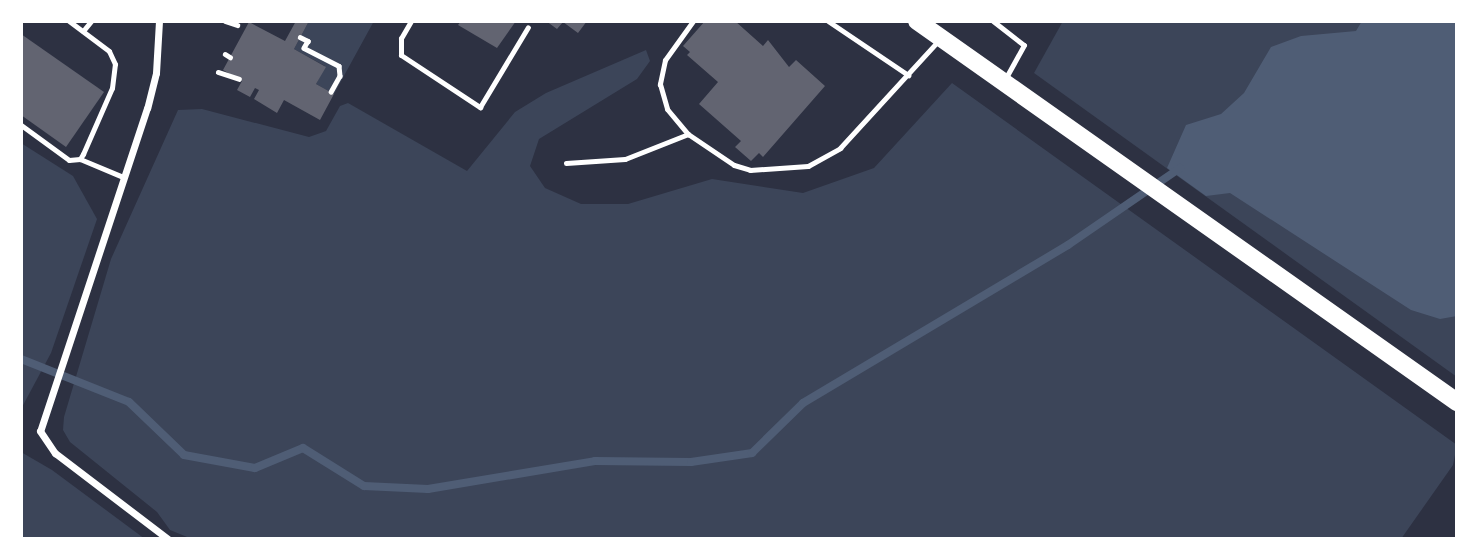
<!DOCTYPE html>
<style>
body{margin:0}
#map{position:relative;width:1478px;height:560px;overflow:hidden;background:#2d3142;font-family:Lora,serif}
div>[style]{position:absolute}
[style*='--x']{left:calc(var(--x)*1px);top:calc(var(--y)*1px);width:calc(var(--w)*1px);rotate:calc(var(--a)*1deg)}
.green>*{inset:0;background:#3c4559}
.water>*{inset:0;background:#4f5d75}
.stream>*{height:8px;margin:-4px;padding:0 4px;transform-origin:4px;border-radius:4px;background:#4f5d75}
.building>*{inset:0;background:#626471}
.path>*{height:4.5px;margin:-2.25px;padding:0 2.25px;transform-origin:2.25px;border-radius:2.25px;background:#fff}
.service>*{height:5px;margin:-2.5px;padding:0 2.5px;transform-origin:2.5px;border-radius:2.5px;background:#fff}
.minor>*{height:7px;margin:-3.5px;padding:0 3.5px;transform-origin:3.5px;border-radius:3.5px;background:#fff}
.primary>*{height:18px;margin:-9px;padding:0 9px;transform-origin:9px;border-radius:9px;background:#fff}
span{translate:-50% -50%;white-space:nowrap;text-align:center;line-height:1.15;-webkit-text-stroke:5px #fff;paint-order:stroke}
.frame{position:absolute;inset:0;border:23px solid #fff;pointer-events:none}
</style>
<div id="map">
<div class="green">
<div style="clip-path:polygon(309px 21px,374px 21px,334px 94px,316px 84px,325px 66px,294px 49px)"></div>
<div style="clip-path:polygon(1063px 21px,1457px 21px,1457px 377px,1034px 73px)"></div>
<div style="clip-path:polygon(646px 50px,650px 61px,637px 79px,539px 139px,530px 166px,545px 188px,581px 204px,628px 204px,712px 179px,803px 193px,874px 168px,952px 83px,1457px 445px,1453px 465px,1401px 539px,192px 539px,170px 530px,157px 512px,70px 442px,63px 430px,64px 417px,111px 259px,178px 110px,202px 109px,309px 137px,326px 131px,340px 106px,348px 103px,467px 171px,515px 112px,546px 93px)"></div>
<div style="clip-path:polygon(21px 143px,73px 176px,97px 219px,51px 353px,21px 409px)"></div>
<div style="clip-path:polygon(21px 452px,52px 470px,145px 539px,21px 539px)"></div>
</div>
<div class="water">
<div style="clip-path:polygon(1362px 21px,1457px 21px,1457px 316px,1440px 319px,1411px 310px,1230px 193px,1206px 196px,1167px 168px,1186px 125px,1221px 114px,1244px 93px,1271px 47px,1301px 36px,1356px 31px)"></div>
</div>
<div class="stream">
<div style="--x:21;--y:359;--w:116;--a:21.7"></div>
<div style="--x:129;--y:402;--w:76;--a:43.9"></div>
<div style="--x:184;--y:455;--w:72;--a:10.4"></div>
<div style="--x:255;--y:468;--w:52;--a:-22.6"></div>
<div style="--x:303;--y:448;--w:72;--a:31.9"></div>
<div style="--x:364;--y:486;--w:64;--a:2.7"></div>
<div style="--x:428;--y:489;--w:169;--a:-9.5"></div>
<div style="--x:595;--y:461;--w:96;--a:0.6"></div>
<div style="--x:691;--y:462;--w:62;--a:-8.4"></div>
<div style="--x:752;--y:453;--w:71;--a:-44.4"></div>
<div style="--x:803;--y:403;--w:309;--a:-30.8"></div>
<div style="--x:1068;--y:245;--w:136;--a:-34.5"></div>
</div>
<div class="building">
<div style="clip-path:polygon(296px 21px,309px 21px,294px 49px,326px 67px,316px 84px,334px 94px,320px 120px,284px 100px,277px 113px,254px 99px,259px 90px,255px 88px,250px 97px,237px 90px,242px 81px,223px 70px,249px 22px,285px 41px)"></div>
<div style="clip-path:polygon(461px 21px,516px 21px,497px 48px,458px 25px)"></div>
<div style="clip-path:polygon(546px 21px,587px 21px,578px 33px,563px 22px,557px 29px)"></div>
<div style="clip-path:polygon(705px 21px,735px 21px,763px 46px,768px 40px,789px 67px,796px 60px,825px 86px,763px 157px,759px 153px,751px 161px,735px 147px,741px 141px,699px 104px,718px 82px,687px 55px,690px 52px,683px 46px)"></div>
<div style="clip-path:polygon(21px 34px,104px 92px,66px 147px,21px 115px)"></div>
</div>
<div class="path">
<div style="--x:225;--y:21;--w:13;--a:18"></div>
<div style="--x:300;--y:37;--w:9;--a:27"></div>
<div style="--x:308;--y:41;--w:8;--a:120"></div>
<div style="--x:304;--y:48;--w:39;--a:27"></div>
<div style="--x:339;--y:66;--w:10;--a:84"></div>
<div style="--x:340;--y:76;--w:18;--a:119"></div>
<div style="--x:225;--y:54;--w:6;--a:31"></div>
<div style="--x:218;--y:72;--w:22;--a:18"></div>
</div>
<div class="service">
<div style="--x:411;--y:21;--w:20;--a:120"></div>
<div style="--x:401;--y:38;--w:17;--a:90"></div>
<div style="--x:401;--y:55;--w:95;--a:33.4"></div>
<div style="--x:480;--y:107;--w:93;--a:-59"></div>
<div style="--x:693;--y:21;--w:48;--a:125.7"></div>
<div style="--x:665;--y:60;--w:25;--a:102"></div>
<div style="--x:660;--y:84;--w:26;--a:74"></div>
<div style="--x:667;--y:109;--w:33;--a:50"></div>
<div style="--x:688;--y:134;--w:55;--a:34"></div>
<div style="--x:734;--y:165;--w:17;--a:17"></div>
<div style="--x:750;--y:170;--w:58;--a:-3.9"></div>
<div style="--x:808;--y:166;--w:37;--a:-29"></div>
<div style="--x:840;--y:148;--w:147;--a:-47.5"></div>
<div style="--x:828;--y:21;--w:97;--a:34"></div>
<div style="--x:993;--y:21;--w:39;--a:38"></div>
<div style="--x:1024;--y:45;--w:38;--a:119"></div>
<div style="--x:83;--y:31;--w:13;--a:-51"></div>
<div style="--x:21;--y:125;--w:59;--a:36.1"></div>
<div style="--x:69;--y:160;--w:11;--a:-5"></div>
<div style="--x:80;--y:159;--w:6;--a:-59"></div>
<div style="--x:83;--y:154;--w:72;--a:-66.3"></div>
<div style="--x:112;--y:88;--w:24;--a:-83"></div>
<div style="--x:115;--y:64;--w:14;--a:-115"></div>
<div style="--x:109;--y:51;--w:50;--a:-143.1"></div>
<div style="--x:80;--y:159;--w:47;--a:22.7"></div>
<div style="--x:566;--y:163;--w:59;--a:-3.9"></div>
<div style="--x:625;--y:159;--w:68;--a:-21.6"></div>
</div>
<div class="minor">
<div style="--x:159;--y:21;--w:52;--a:93.3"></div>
<div style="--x:156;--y:73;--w:36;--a:104"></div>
<div style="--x:147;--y:108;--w:340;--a:108.3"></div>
<div style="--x:40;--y:431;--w:27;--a:56"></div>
<div style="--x:55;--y:453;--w:142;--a:37.3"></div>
</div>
<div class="primary">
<div style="--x:917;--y:21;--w:661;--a:35.21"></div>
</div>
<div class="frame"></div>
</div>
